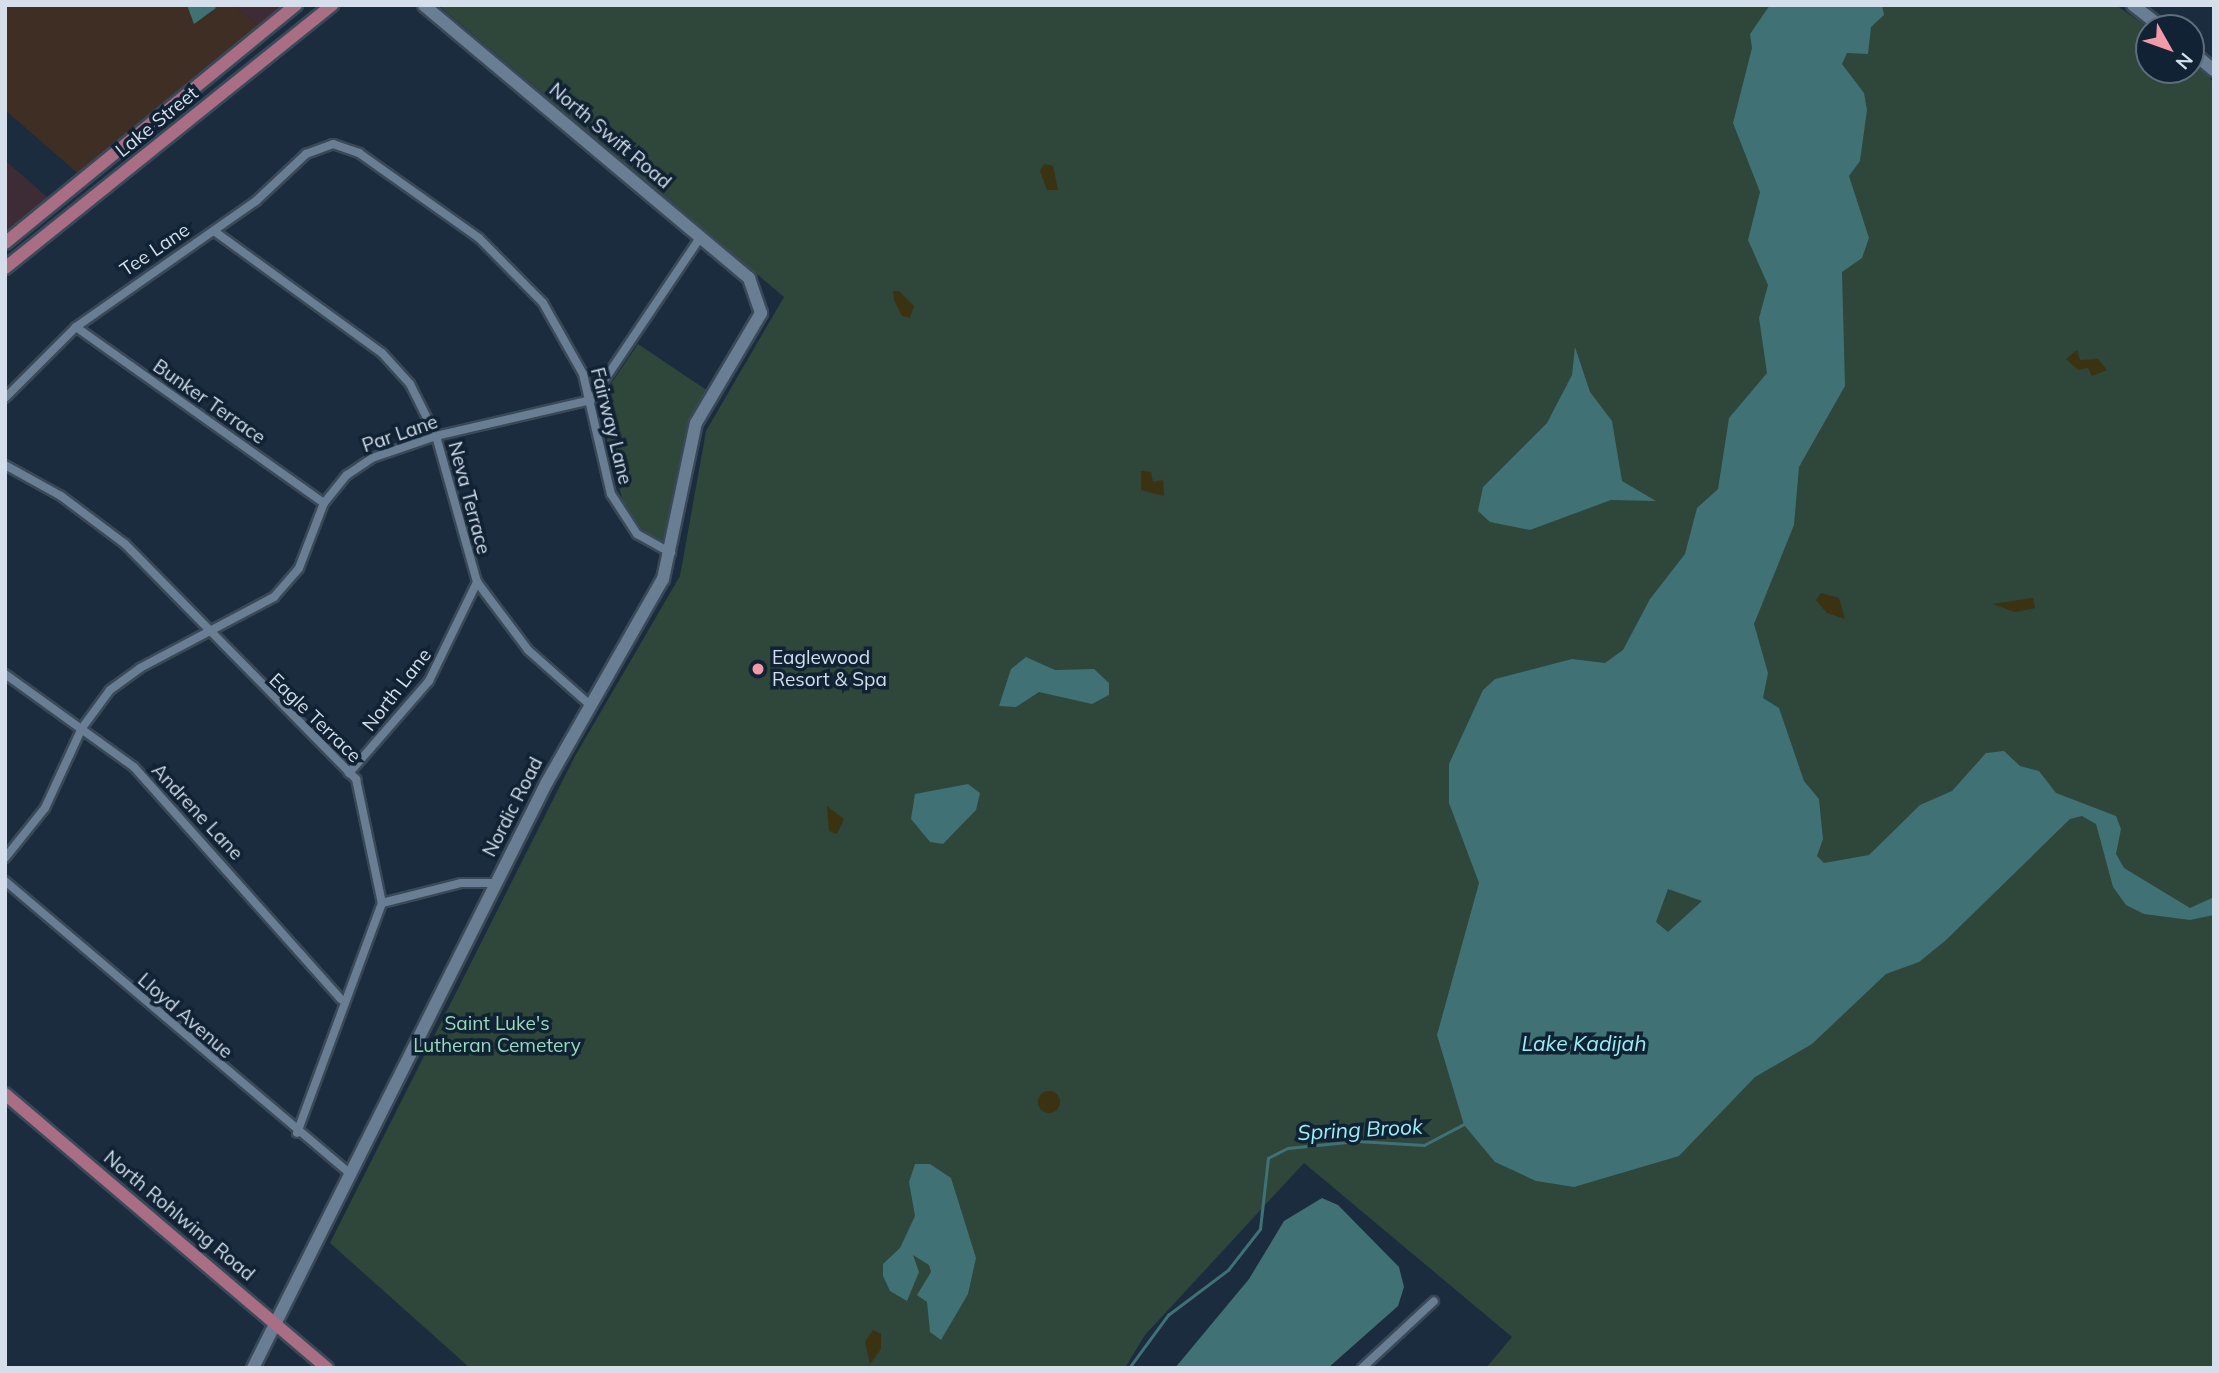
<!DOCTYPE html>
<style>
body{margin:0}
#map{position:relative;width:2219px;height:1373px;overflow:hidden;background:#1a2c3e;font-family:Mulish,sans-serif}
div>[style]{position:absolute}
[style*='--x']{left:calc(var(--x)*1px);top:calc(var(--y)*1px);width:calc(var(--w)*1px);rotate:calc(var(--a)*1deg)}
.commercial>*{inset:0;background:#3d2c36}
.industrial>*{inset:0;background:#3f2e24}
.green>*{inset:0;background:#2f463a}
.sand>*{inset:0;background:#3a3211}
.round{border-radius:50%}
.water>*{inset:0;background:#3f7175}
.stream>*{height:2.5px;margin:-1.25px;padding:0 1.25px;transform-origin:1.25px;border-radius:1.25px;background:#3f7175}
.roads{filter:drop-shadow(2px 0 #3a4958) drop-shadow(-2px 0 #3a4958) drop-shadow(0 2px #3a4958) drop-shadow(0 -2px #3a4958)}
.street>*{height:8px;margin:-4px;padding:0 4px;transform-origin:4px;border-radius:4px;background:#697e93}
.secondary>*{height:12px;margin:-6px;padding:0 6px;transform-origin:6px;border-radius:6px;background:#697e93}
.primary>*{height:12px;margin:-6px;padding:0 6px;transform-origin:6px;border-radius:6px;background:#a96e83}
.dots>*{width:19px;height:19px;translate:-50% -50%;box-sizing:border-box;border:4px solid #102234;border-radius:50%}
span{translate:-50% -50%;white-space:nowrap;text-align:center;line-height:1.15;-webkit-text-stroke:7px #102234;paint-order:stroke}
.street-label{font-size:19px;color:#d4dfeb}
.poi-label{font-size:19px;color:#d4dfeb}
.left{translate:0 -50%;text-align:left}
.park-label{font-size:19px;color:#97dcba}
.water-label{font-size:21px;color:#98f0f6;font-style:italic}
.frame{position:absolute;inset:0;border:7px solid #d4dfeb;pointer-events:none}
.north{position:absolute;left:2135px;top:14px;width:70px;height:70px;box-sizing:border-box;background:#102234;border:2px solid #5e6e7d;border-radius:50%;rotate:130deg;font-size:19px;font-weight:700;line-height:28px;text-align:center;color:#d4dfeb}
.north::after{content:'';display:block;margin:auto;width:24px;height:32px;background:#f39aaa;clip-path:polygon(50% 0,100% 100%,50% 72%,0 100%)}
</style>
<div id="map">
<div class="commercial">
<div style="clip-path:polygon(233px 5px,291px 5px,263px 29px)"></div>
<div style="clip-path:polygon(5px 160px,53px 202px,5px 238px)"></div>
</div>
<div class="industrial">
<div style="clip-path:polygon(5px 5px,233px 5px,263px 29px,83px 178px,5px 110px)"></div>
</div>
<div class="green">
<div style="clip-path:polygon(438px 5px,2116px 5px,2149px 28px,2149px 70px,2191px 70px,2191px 62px,2214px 82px,2214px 1368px,1486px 1368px,1512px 1337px,1304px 1163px,1145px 1335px,1125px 1368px,470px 1368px,330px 1243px,575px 756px,680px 576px,706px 431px,784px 297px)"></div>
<div style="clip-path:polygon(638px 344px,708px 391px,662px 543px,651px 540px,624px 506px,600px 414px,604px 394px)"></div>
</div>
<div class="sand">
<div style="clip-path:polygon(1044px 164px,1053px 166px,1058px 190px,1047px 190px,1040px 171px)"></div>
<div style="clip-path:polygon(899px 291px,914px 306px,910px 318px,902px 316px,894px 300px,893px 291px)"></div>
<div style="clip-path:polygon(2077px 350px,2080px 360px,2098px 359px,2107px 370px,2092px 376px,2088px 368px,2078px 370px,2066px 359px)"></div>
<div style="clip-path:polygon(1141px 471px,1151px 472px,1153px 482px,1163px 480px,1164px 496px,1141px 490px)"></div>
<div style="clip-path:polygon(1821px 593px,1839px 598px,1845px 619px,1827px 613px,1816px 600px)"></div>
<div style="clip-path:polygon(2033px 598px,2035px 608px,2015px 612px,1993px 604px)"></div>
<div style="clip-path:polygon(827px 806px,844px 819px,837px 834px,829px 831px)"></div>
<div class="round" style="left:1038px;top:1091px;width:22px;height:22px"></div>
<div style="clip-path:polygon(873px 1330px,881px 1334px,881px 1349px,870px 1364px,865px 1342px)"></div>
</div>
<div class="water">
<div style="clip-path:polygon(187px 5px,214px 5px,216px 8px,194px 24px)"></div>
<div style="clip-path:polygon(evenodd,1770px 5px,1882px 5px,1884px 15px,1871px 27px,1868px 54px,1847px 53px,1842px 64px,1864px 93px,1867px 110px,1860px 161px,1849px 176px,1869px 238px,1862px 258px,1842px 272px,1845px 386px,1799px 467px,1794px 525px,1754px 624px,1768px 673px,1763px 698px,1779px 708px,1804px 781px,1819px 799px,1823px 839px,1817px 856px,1824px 863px,1869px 855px,1920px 805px,1952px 791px,1986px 753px,2004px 751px,2020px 766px,2039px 771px,2056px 793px,2116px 816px,2121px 829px,2116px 854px,2124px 868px,2190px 908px,2214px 897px,2214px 915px,2190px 920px,2144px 914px,2126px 905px,2113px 887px,2096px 824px,2082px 816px,2070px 819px,1945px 941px,1919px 962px,1886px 974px,1812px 1044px,1755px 1077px,1679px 1156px,1574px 1187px,1536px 1181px,1495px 1162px,1464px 1125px,1437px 1035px,1479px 883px,1449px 803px,1449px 764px,1483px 690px,1495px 679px,1572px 659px,1605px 663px,1623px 650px,1650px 599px,1685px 554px,1697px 508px,1718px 489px,1729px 418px,1767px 373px,1759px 318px,1768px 285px,1748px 240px,1760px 192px,1733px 123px,1752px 48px,1750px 34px,1770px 5px,1668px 889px,1702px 901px,1668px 932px,1656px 922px,1668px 889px)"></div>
<div style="clip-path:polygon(1575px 347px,1590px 392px,1612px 421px,1622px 481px,1656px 501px,1611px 500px,1530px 530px,1490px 522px,1478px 511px,1483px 487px,1547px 423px,1572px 375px)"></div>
<div style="clip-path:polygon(1026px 657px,1055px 670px,1094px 669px,1109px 683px,1109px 695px,1092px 704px,1039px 692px,1016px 707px,999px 706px,1011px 669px)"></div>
<div style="clip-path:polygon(968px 784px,980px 793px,976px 810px,943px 844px,930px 842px,911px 819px,915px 794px)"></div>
<div style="clip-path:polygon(915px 1164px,930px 1164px,951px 1178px,976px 1258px,968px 1294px,941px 1340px,930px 1332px,927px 1302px,917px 1295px,931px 1272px,929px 1265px,913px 1255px,919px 1272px,907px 1301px,890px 1291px,883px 1276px,883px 1264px,900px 1248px,915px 1216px,909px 1182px)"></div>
<div style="clip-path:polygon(1322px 1198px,1338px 1205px,1399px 1267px,1404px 1287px,1398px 1306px,1328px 1368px,1175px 1368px,1249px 1279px,1284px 1221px)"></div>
</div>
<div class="stream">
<div style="--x:1129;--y:1368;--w:66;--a:-53.7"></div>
<div style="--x:1168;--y:1315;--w:75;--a:-36.9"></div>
<div style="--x:1228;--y:1270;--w:52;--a:-52"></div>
<div style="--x:1260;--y:1229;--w:71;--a:-83.6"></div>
<div style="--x:1268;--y:1158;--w:22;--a:-27"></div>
<div style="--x:1288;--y:1148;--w:69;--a:-5.8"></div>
<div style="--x:1357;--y:1141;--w:67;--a:3.4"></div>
<div style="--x:1424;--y:1145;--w:45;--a:-27.7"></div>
</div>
<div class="roads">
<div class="street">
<div style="--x:214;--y:231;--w:208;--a:36"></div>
<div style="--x:382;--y:353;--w:42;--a:47.9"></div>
<div style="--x:410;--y:384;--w:58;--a:63.4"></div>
<div style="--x:436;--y:436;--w:152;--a:74.3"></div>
<div style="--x:477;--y:582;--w:85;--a:53.1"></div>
<div style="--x:528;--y:650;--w:81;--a:41.5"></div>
<div style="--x:76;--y:327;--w:304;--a:35.4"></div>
<div style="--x:5;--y:398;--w:100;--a:-45"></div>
<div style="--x:76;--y:327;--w:220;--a:-35"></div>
<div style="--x:256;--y:201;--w:69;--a:-43.2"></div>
<div style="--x:306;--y:154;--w:29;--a:-20"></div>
<div style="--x:333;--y:144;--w:28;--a:19"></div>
<div style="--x:359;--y:153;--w:147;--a:35.3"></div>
<div style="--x:479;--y:238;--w:91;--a:45.4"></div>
<div style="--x:543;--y:303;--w:81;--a:60.6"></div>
<div style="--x:583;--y:374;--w:123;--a:76.9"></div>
<div style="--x:611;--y:494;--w:48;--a:57"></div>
<div style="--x:637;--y:534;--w:39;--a:29"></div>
<div style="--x:5;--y:465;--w:64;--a:29"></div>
<div style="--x:61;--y:496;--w:80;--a:36.9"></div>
<div style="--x:125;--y:544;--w:330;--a:45.5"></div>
<div style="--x:356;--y:779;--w:127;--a:78.2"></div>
<div style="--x:382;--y:903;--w:245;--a:110.3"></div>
<div style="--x:5;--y:674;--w:159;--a:35.8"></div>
<div style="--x:134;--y:767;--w:311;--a:48.3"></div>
<div style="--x:349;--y:773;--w:122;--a:-49"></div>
<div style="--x:429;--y:681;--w:110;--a:-64.1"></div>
<div style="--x:5;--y:858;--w:64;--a:-51.3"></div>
<div style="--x:45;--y:808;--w:88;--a:-65.2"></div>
<div style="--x:82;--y:728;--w:47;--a:-53.6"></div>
<div style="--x:110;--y:690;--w:37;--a:-36"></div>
<div style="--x:140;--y:668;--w:152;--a:-27.9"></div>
<div style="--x:274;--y:597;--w:38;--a:-49"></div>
<div style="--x:299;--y:568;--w:70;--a:-69"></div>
<div style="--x:324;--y:503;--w:36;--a:-51"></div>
<div style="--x:347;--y:475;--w:30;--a:-34"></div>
<div style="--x:372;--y:458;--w:68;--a:-19"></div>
<div style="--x:436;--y:436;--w:159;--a:-13.1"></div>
<div style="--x:591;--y:400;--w:195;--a:-56.1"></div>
<div style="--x:5;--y:881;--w:448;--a:40.3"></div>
<div style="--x:382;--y:903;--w:81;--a:-14.2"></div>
<div style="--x:461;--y:883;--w:35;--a:0"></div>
<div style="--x:1362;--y:1368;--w:98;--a:-42.9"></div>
</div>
<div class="secondary">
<div style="--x:2133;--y:5;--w:37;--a:38"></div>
<div style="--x:2191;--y:51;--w:30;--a:40"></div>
<div style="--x:253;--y:1368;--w:656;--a:-63.36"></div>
<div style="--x:547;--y:782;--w:234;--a:-60.3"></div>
<div style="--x:663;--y:579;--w:159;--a:-78.1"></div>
<div style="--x:696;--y:423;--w:128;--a:-59.4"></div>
<div style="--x:761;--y:313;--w:37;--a:-109"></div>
<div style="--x:749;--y:278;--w:424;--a:-140"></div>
</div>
<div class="primary">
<div style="--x:5;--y:243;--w:376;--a:-39.3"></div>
<div style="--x:5;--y:268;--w:420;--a:-38.8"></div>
<div style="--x:5;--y:1094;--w:423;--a:40.4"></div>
</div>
</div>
<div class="dots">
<div style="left:758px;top:669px;background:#f39aaa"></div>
</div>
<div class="street-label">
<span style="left:157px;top:122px;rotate:-39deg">Lake Street</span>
<span style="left:610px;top:136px;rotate:40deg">North Swift Road</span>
<span style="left:155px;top:250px;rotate:-34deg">Tee Lane</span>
<span style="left:209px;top:402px;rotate:35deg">Bunker Terrace</span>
<span style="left:611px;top:426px;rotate:76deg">Fairway Lane</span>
<span style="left:400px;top:434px;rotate:-19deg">Par Lane</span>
<span style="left:469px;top:498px;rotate:75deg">Neva Terrace</span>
<span style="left:397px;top:690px;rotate:-52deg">North Lane</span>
<span style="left:315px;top:718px;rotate:44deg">Eagle Terrace</span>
<span style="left:513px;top:807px;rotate:-63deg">Nordic Road</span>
<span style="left:197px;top:812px;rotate:47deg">Andrene Lane</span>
<span style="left:185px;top:1016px;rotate:41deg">Lloyd Avenue</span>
<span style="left:179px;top:1216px;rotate:40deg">North Rohlwing Road</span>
</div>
<div class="poi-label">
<span class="left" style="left:772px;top:669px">Eaglewood<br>Resort &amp; Spa</span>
</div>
<div class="park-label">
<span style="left:497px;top:1035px">Saint Luke's<br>Lutheran Cemetery</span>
</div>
<div class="water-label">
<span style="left:1584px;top:1043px">Lake Kadijah</span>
<span style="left:1360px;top:1129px;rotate:-3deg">Spring Brook</span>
</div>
<div class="frame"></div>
<div class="north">N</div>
</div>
